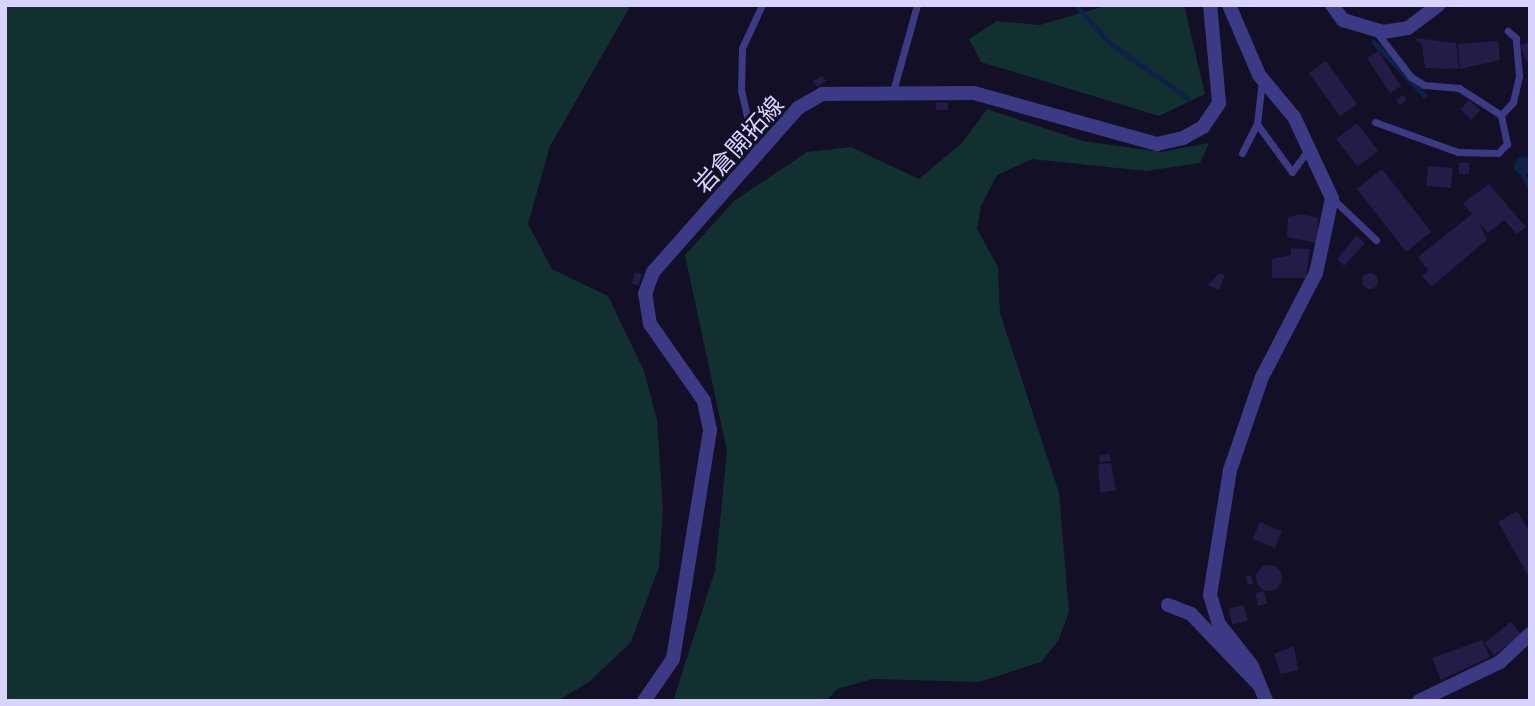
<!DOCTYPE html>
<meta charset="utf-8">
<style>
body{margin:0}
#map{position:relative;width:1535px;height:706px;overflow:hidden;background:#130f26;font-family:"Noto Sans","Noto Sans JP",sans-serif}
div>[style]{position:absolute}
[style*='--x']{left:calc(var(--x)*1px);top:calc(var(--y)*1px);width:calc(var(--w)*1px);rotate:calc(var(--a)*1deg)}
.green>*{inset:0;background:#12302f}
.water>*{inset:0;background:#0c2248}
.round{border-radius:50%}
.stream>*{height:4.5px;margin:-2.25px;padding:0 2.25px;transform-origin:2.25px;border-radius:2.25px;background:#0c2248}
.building>*{inset:0;background:#241b47;transform-origin:0 0}
.service>*{height:7px;margin:-3.5px;padding:0 3.5px;transform-origin:3.5px;border-radius:3.5px;background:#3d3a85}
.minor>*{height:14px;margin:-7px;padding:0 7px;transform-origin:7px;border-radius:7px;background:#3d3a85}
span{translate:-50% -50%;white-space:nowrap;text-align:center;line-height:1.15;-webkit-text-stroke:6px #130f26;paint-order:stroke}
.street-label{font-size:24px;color:#d9d4ff}
.frame{position:absolute;inset:0;border:7px solid #d9d4ff;pointer-events:none}
</style>
<div id="map">
<div class="green">
<div style="clip-path:polygon(5px 5px,631px 5px,550px 146px,528px 224px,552px 269px,608px 296px,644px 371px,657px 420px,663px 510px,659px 567px,631px 642px,589px 682px,557px 701px,5px 701px)"></div>
<div style="clip-path:polygon(1108px 5px,1184px 5px,1205px 94px,1159px 116px,981px 62px,969px 39px,997px 21px,1040px 25px)"></div>
<div style="clip-path:polygon(987px 109px,1083px 141px,1161px 152px,1209px 143px,1200px 163px,1146px 171px,1032px 159px,997px 175px,981px 206px,977px 229px,998px 267px,1000px 313px,1059px 493px,1069px 612px,1058px 641px,1041px 662px,979px 682px,872px 679px,837px 689px,826px 701px,673px 701px,715px 571px,727px 451px,685px 255px,734px 201px,807px 152px,851px 147px,919px 179px,962px 143px)"></div>
</div>
<div class="water">
<div class="round" style="left:1514px;top:157px;width:18px;height:18px"></div>
</div>
<div class="stream">
<div style="--x:1076;--y:5;--w:51;--a:48.2"></div>
<div style="--x:1110;--y:43;--w:95;--a:35.2"></div>
<div style="--x:1374;--y:42;--w:74;--a:46.6"></div>
<div style="--x:1523;--y:174;--w:14;--a:60"></div>
</div>
<div class="building">
<div style="clip-path:polygon(1414px 38px,1456px 43px,1459px 69px,1425px 68px,1422px 45px)"></div>
<div style="clip-path:polygon(1498px 41px,1500px 60px,1460px 69px,1458px 44px)"></div>
<div style="clip-path:polygon(1529px 42px,1530px 61px,1527px 62px,1520px 46px)"></div>
<div style="left:1378px;top:51px;width:42px;height:13px;rotate:57deg"></div>
<div style="left:1326px;top:61px;width:53px;height:21px;rotate:54deg"></div>
<div style="clip-path:polygon(822px 76px,826px 81px,817px 87px,813px 81px)"></div>
<div style="left:1403px;top:95px;width:6px;height:9px;rotate:51deg"></div>
<div style="left:1469px;top:100px;width:15px;height:13px;rotate:42deg"></div>
<div style="clip-path:polygon(765px 102px,779px 114px,759px 135px,751px 127px)"></div>
<div style="left:936px;top:103px;width:12px;height:7px"></div>
<div style="left:1357px;top:123px;width:35px;height:26px;rotate:53deg"></div>
<div style="clip-path:polygon(737px 134px,748px 150px,729px 169px,720px 160px)"></div>
<div style="left:1459px;top:163px;width:10px;height:11px"></div>
<div style="left:1428px;top:166px;width:25px;height:20px;rotate:5deg"></div>
<div style="left:1382px;top:169px;width:80px;height:32px;rotate:52deg"></div>
<div style="clip-path:polygon(1489px 184px,1526px 227px,1517px 234px,1504px 220px,1488px 233px,1479px 222px,1487px 240px,1432px 286px,1422px 277px,1428px 270px,1418px 257px,1472px 214px,1463px 203px)"></div>
<div style="clip-path:polygon(1301px 214px,1318px 218px,1317px 243px,1287px 237px,1288px 217px)"></div>
<div style="clip-path:polygon(1356px 236px,1365px 243px,1344px 266px,1337px 259px)"></div>
<div style="clip-path:polygon(1291px 248px,1310px 249px,1306px 278px,1272px 278px,1272px 259px,1291px 255px)"></div>
<div style="left:635px;top:272px;width:7px;height:12px;rotate:16deg"></div>
<div class="round" style="left:1362px;top:273px;width:16px;height:16px"></div>
<div style="clip-path:polygon(1219px 273px,1225px 275px,1219px 290px,1208px 285px)"></div>
<div style="left:1110px;top:454px;width:7px;height:11px;rotate:82deg"></div>
<div style="clip-path:polygon(1111px 463px,1116px 490px,1100px 493px,1098px 464px)"></div>
<div style="clip-path:polygon(1517px 511px,1530px 533px,1530px 579px,1498px 522px)"></div>
<div style="left:1260px;top:522px;width:24px;height:18px;rotate:24deg"></div>
<div class="round" style="left:1256px;top:565px;width:26px;height:26px"></div>
<div style="left:1251px;top:575px;width:9px;height:5px;rotate:77deg"></div>
<div style="left:1264px;top:591px;width:13px;height:9px;rotate:77deg"></div>
<div style="left:1244px;top:605px;width:16px;height:16px;rotate:76deg"></div>
<div style="left:1511px;top:622px;width:16px;height:34px;rotate:52deg"></div>
<div style="clip-path:polygon(1482px 640px,1490px 657px,1441px 680px,1432px 658px)"></div>
<div style="clip-path:polygon(1294px 646px,1298px 670px,1281px 674px,1274px 654px)"></div>
</div>
<div class="service">
<div style="--x:893;--y:91;--w:89;--a:-74.4"></div>
<div style="--x:1501;--y:115;--w:18;--a:-47"></div>
<div style="--x:1513;--y:102;--w:27;--a:-77"></div>
<div style="--x:1519;--y:76;--w:38;--a:-95"></div>
<div style="--x:1516;--y:38;--w:11;--a:-139"></div>
<div style="--x:1375;--y:122;--w:88;--a:19.9"></div>
<div style="--x:1458;--y:152;--w:40;--a:1.4"></div>
<div style="--x:1498;--y:153;--w:13;--a:-45"></div>
<div style="--x:1507;--y:144;--w:30;--a:-102"></div>
<div style="--x:1501;--y:115;--w:50;--a:-147.3"></div>
<div style="--x:1459;--y:88;--w:35;--a:-175"></div>
<div style="--x:1424;--y:85;--w:15;--a:-148"></div>
<div style="--x:1411;--y:77;--w:56;--a:-127.7"></div>
<div style="--x:1257;--y:124;--w:59;--a:53.9"></div>
<div style="--x:1292;--y:172;--w:29;--a:-54"></div>
<div style="--x:1242;--y:153;--w:33;--a:-63"></div>
<div style="--x:1257;--y:124;--w:44;--a:-83.5"></div>
<div style="--x:756;--y:155;--w:67;--a:-103"></div>
<div style="--x:741;--y:90;--w:42;--a:-88.6"></div>
<div style="--x:742;--y:48;--w:47;--a:-65.1"></div>
<div style="--x:1332;--y:198;--w:61;--a:43.7"></div>
</div>
<div class="minor">
<div style="--x:1229;--y:5;--w:76;--a:66.8"></div>
<div style="--x:1259;--y:75;--w:55;--a:50.2"></div>
<div style="--x:1294;--y:117;--w:89;--a:64.9"></div>
<div style="--x:1332;--y:198;--w:77;--a:102"></div>
<div style="--x:1316;--y:273;--w:117;--a:117.4"></div>
<div style="--x:1262;--y:377;--w:98;--a:109"></div>
<div style="--x:1230;--y:470;--w:127;--a:99.1"></div>
<div style="--x:1210;--y:595;--w:30;--a:73"></div>
<div style="--x:1219;--y:624;--w:53;--a:51.8"></div>
<div style="--x:1252;--y:666;--w:38;--a:68"></div>
<div style="--x:1332;--y:5;--w:19;--a:54"></div>
<div style="--x:1343;--y:20;--w:42;--a:16.7"></div>
<div style="--x:1383;--y:32;--w:25;--a:-9"></div>
<div style="--x:1408;--y:28;--w:38;--a:-37"></div>
<div style="--x:1168;--y:605;--w:25;--a:21"></div>
<div style="--x:1191;--y:614;--w:98;--a:46.2"></div>
<div style="--x:644;--y:701;--w:51;--a:-55.4"></div>
<div style="--x:673;--y:659;--w:232;--a:-80.8"></div>
<div style="--x:710;--y:430;--w:30;--a:-102"></div>
<div style="--x:704;--y:401;--w:94;--a:-125"></div>
<div style="--x:650;--y:324;--w:30;--a:-99"></div>
<div style="--x:645;--y:294;--w:23;--a:-70"></div>
<div style="--x:653;--y:272;--w:219;--a:-48.5"></div>
<div style="--x:798;--y:108;--w:28;--a:-30"></div>
<div style="--x:822;--y:94;--w:152;--a:-0.4"></div>
<div style="--x:974;--y:93;--w:190;--a:15.6"></div>
<div style="--x:1157;--y:144;--w:27;--a:-13"></div>
<div style="--x:1183;--y:138;--w:23;--a:-29"></div>
<div style="--x:1203;--y:127;--w:29;--a:-56"></div>
<div style="--x:1219;--y:103;--w:98;--a:-95.2"></div>
<div style="--x:1419;--y:701;--w:90;--a:-25.7"></div>
<div style="--x:1500;--y:662;--w:41;--a:-43"></div>
</div>
<div class="street-label">
<span style="left:738px;top:144px;rotate:-48deg">岩倉開拓線</span>
</div>
<div class="frame"></div>
</div>
